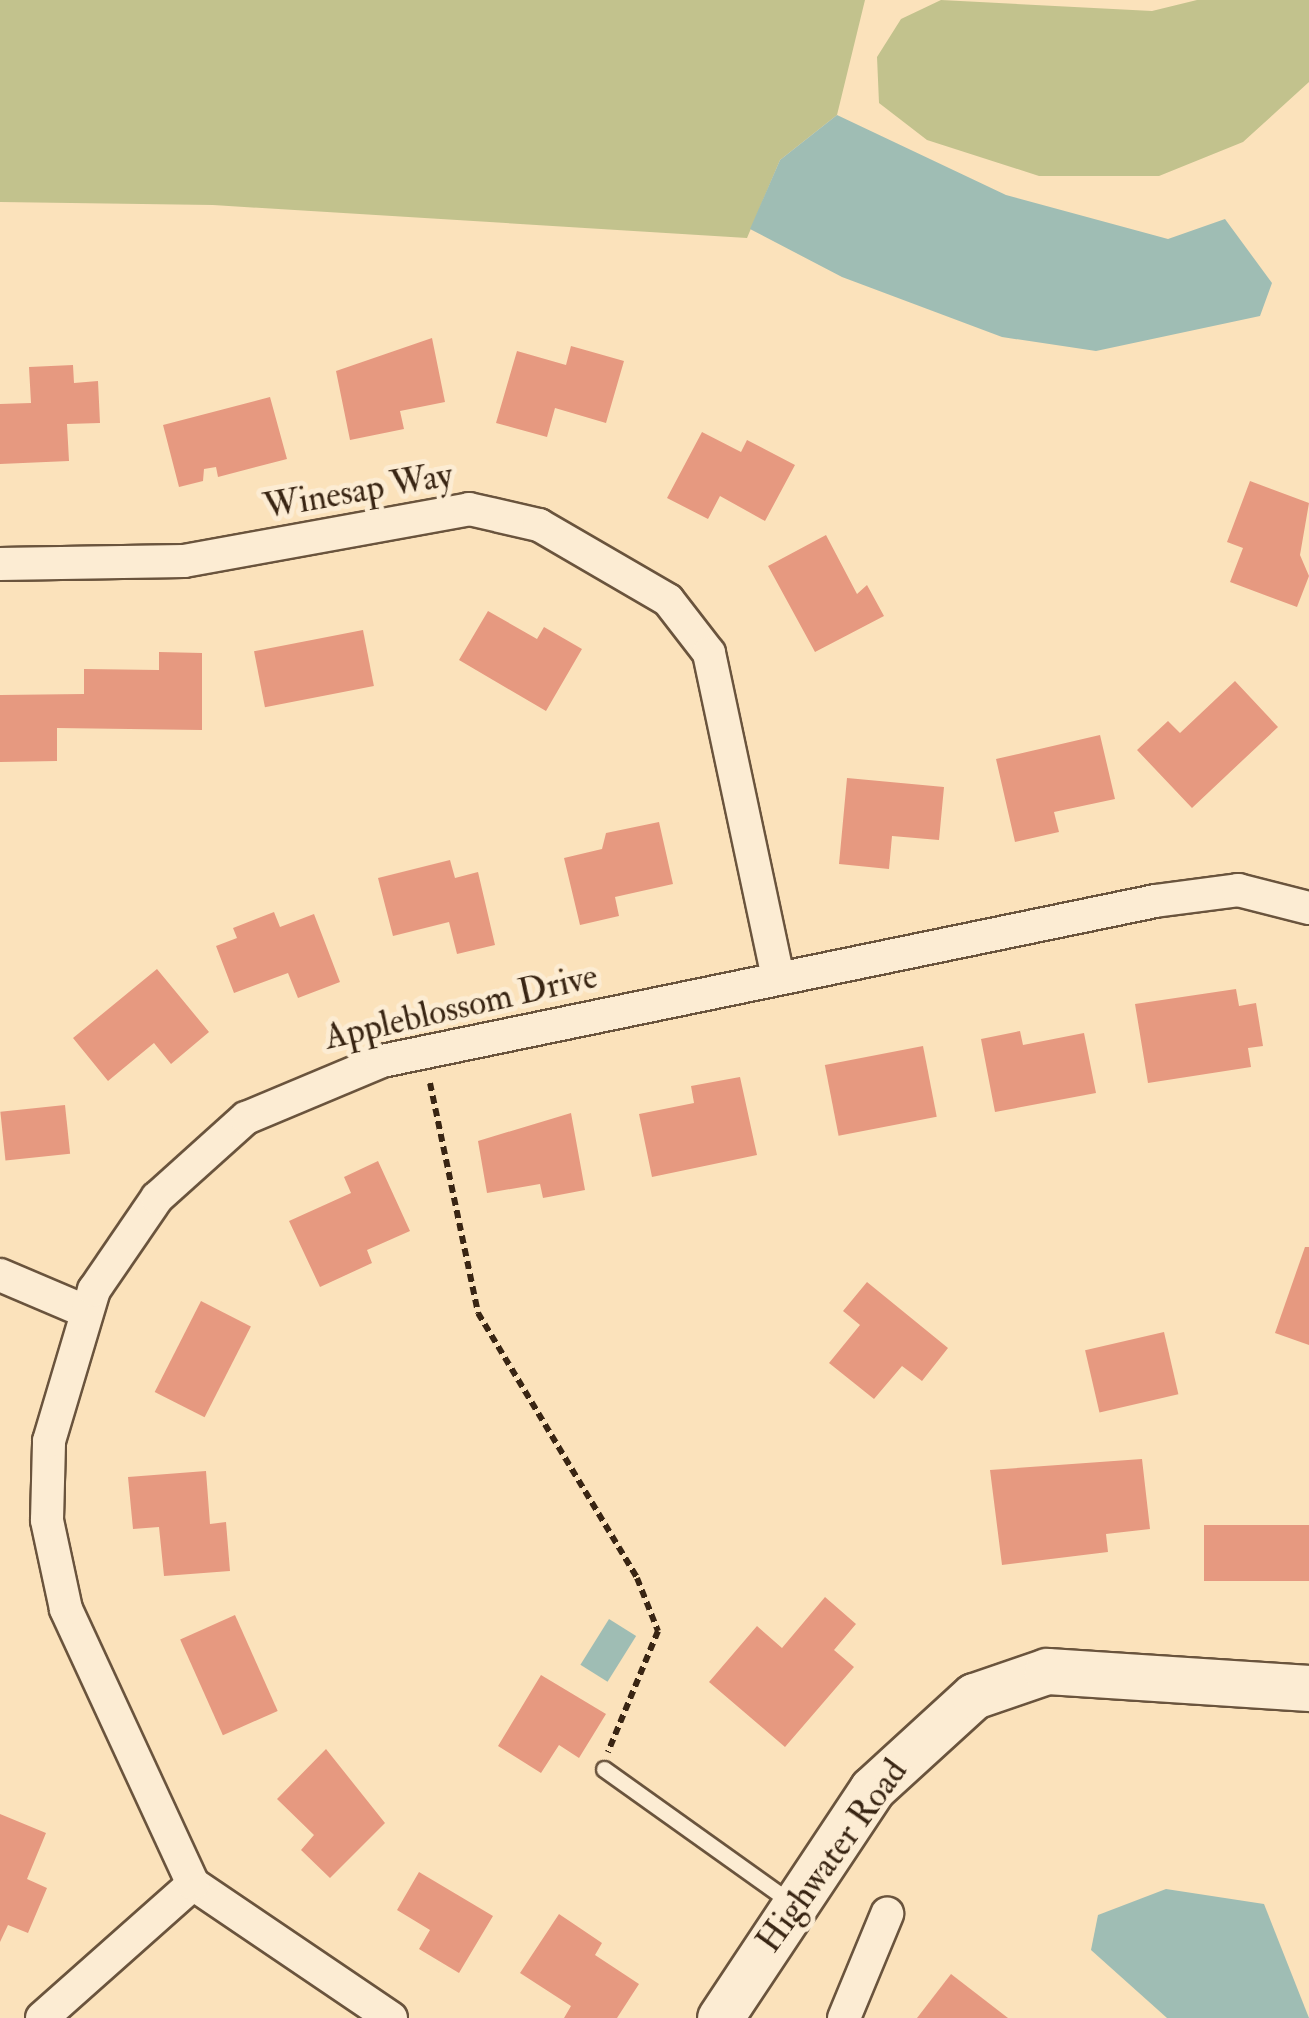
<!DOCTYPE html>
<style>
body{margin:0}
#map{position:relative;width:1309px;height:2018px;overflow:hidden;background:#fbe2bb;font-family:"IM FELL Double Pica",serif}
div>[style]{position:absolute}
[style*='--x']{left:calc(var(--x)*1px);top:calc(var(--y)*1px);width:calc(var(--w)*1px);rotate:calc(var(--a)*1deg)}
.green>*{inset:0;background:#c2c28d}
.water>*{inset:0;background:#9fbdb4;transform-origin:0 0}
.building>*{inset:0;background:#e69980;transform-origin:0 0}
.path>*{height:6px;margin-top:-3px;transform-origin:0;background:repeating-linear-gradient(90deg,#392513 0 8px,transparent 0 13px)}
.roads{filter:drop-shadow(2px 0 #6a543d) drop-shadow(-2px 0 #6a543d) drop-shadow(0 2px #6a543d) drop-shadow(0 -2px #6a543d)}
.lane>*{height:15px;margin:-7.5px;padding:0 7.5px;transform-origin:7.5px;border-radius:7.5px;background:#fcecd3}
.street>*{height:32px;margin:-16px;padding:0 16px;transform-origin:16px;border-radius:16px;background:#fcecd3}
.secondary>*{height:45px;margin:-22.5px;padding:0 22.5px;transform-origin:22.5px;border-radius:22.5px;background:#fcecd3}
span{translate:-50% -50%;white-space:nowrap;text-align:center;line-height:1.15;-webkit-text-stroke:10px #fcecd3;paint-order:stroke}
.street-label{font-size:35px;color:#392513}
</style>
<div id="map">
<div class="green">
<div style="clip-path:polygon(0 0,865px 0,837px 115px,780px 160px,747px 238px,213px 205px,0 202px)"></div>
<div style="clip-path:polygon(941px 0,1152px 11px,1197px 0,1309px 0,1309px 82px,1243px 142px,1159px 176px,1039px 176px,927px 140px,879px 103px,877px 57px,901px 19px)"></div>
</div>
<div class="water">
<div style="clip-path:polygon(837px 115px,1006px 195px,1168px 239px,1225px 219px,1272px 283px,1260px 316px,1096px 351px,1002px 337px,842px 277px,750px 229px,780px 160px)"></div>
<div style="left:609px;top:1619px;width:32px;height:54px;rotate:32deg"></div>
<div style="clip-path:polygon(1166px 1889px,1264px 1904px,1309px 2018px,1167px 2018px,1091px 1950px,1098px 1915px)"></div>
</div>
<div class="building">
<div style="clip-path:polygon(432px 338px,445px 402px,400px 411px,404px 429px,350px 440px,336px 371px)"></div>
<div style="clip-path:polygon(571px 346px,624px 361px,606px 423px,555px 408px,547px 437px,496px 423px,517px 351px,566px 365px)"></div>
<div style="clip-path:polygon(73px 365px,74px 383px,98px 381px,100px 423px,67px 424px,69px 461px,0 464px,0 404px,31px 403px,29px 367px)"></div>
<div style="clip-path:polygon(270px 397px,287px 459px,218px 477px,216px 467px,204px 469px,203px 481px,179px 487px,163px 425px)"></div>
<div style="clip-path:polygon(702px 432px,741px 452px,747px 440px,795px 465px,765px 521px,720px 496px,708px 519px,667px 498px)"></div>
<div style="clip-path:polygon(1250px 481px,1309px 503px,1300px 555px,1309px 576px,1297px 607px,1230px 582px,1243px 548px,1227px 542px)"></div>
<div style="clip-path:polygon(826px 535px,857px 594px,867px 585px,884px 616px,815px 652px,768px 566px)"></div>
<div style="clip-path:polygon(488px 611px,537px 639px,544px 627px,582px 649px,546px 711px,459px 660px)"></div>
<div style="left:363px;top:630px;width:57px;height:111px;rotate:79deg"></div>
<div style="clip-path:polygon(159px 652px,202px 653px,202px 730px,57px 728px,57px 761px,0 762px,0 695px,84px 694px,84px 669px,159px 670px)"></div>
<div style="clip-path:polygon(1235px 681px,1278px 727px,1192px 808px,1137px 750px,1168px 721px,1180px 733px)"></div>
<div style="clip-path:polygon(1100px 735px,1115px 799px,1054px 812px,1059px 832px,1015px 842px,996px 759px)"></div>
<div style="clip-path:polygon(847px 778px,944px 787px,939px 840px,892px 836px,889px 869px,839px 864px)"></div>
<div style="clip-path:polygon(659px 822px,673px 884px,615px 897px,619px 916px,580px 925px,564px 858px,602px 849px,606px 833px)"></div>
<div style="clip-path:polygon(450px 860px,455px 878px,478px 872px,495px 945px,457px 954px,449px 922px,393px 936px,378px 878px)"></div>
<div style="clip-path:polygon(274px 912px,280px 927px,314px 914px,340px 982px,298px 998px,288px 973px,234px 993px,216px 946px,237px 938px,233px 928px)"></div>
<div style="clip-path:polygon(157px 969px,209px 1032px,171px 1064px,154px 1043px,108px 1081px,73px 1038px)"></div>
<div style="clip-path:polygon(1236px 989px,1239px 1006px,1256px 1003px,1263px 1046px,1248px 1048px,1251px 1067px,1148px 1083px,1135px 1004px)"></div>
<div style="clip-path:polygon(1020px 1031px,1023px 1045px,1084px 1033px,1096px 1093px,995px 1112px,981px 1039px)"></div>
<div style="left:923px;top:1046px;width:72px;height:100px;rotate:79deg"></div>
<div style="clip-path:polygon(740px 1077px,757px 1155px,652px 1177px,639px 1114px,694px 1103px,691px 1086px)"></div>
<div style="left:65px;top:1105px;width:49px;height:65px;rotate:84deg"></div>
<div style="clip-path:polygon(571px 1113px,585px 1190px,543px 1198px,540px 1184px,487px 1193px,478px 1141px)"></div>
<div style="clip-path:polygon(378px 1161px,410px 1231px,367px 1250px,372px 1263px,320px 1287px,289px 1221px,351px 1193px,344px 1177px)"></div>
<div style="clip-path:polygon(1305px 1247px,1309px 1247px,1309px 1345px,1275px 1333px)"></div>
<div style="clip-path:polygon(867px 1282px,948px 1348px,922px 1381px,902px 1366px,874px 1399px,829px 1363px,860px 1325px,843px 1311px)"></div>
<div style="left:201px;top:1301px;width:56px;height:102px;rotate:27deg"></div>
<div style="left:1164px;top:1332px;width:64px;height:81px;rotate:77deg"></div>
<div style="clip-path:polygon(1142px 1459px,1150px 1529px,1106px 1534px,1108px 1552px,1002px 1565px,990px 1470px)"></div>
<div style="clip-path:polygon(206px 1471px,210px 1524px,226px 1522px,230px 1571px,164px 1576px,159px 1527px,133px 1529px,128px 1477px)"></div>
<div style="left:1309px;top:1525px;width:56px;height:105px;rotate:90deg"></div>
<div style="clip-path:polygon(825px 1597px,856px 1624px,834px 1650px,854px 1667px,785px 1747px,709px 1682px,757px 1626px,782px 1648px)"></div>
<div style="left:235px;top:1615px;width:105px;height:60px;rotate:66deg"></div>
<div style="clip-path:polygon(541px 1675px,606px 1714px,579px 1758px,559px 1745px,541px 1773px,498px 1746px)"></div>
<div style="clip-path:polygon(326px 1749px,385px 1823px,330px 1878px,301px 1850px,314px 1835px,277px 1799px)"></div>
<div style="clip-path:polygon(0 1814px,46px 1833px,27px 1879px,47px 1888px,28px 1933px,8px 1925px,0 1942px)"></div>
<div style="clip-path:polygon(419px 1872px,493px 1916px,459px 1973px,419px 1949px,430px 1930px,397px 1910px)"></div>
<div style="clip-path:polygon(559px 1914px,602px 1943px,595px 1955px,639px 1984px,617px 2018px,564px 2018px,571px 2006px,520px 1973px)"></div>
<div style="clip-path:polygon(951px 1974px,1008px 2018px,917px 2018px)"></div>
</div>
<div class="path">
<div style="--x:430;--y:1083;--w:235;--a:78.2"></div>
<div style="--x:478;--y:1313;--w:309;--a:59"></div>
<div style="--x:637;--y:1578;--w:57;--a:68.4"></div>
<div style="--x:658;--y:1631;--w:131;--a:112.5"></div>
</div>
<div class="roads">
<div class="lane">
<div style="--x:604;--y:1769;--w:231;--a:35.5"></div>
</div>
<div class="street">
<div style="--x:0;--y:564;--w:184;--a:-0.9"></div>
<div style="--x:184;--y:561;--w:290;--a:-10.3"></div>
<div style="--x:469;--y:509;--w:72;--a:12.9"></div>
<div style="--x:539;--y:525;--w:149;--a:30.2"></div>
<div style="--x:668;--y:600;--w:67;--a:52.3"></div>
<div style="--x:709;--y:653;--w:332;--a:78"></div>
<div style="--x:0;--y:1275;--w:92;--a:23"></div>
<div style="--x:42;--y:2018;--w:202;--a:-41.6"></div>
<div style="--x:391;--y:2018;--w:239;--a:-145.9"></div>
<div style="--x:193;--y:1884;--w:303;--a:-114.8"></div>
<div style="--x:66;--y:1609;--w:91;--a:-102.1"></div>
<div style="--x:47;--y:1520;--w:79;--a:-88.5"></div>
<div style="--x:49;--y:1441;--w:158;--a:-73.4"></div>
<div style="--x:94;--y:1290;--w:112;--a:-55.6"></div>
<div style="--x:157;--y:1198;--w:120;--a:-42"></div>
<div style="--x:246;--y:1118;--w:147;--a:-22.7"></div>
<div style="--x:382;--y:1061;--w:789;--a:-11.69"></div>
<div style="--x:1155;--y:901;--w:84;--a:-7.5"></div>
<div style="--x:1238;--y:890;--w:73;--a:14.2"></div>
<div style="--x:844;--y:2018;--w:113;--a:-67.5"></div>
</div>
<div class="secondary">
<div style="--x:720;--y:2018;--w:275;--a:-56.4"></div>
<div style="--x:872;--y:1789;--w:138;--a:-42.4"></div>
<div style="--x:974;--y:1696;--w:77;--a:-18.9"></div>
<div style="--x:1047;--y:1671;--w:263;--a:3.7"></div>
</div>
</div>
<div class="street-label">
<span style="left:358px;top:491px;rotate:-10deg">Winesap Way</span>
<span style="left:461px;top:1007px;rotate:-13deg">Appleblossom Drive</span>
<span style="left:832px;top:1856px;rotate:-54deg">Highwater Road</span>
</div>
</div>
